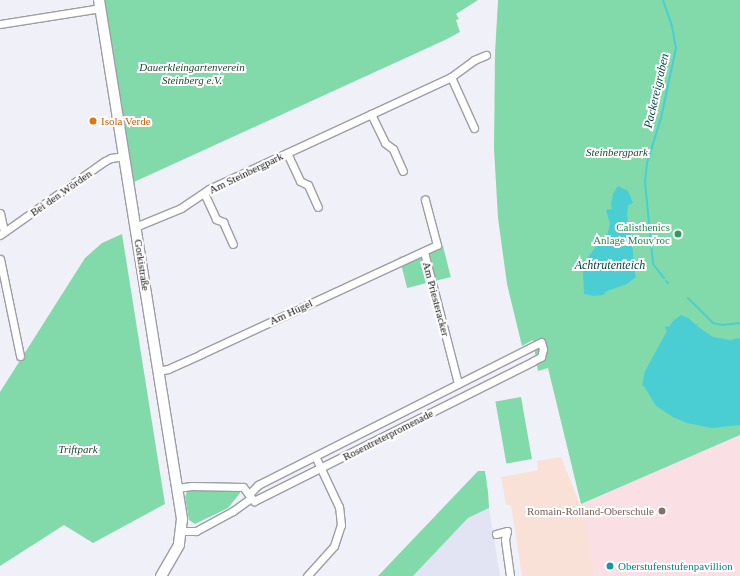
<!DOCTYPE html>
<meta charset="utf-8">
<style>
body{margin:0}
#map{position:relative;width:740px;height:576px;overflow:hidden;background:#f0f0f9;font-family:"Times New Roman",serif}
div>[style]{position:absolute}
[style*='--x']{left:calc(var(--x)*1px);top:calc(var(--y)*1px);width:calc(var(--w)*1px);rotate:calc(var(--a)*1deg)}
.commercial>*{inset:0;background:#f9e1d7}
.built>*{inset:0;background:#e2e3f3}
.education>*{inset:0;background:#fadfe4}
.green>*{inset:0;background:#82daaa;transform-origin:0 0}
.water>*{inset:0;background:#4aced3}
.stream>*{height:2px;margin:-1px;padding:0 1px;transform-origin:1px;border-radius:1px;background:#4aced3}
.roads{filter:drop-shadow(1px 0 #9d9da5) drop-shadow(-1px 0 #9d9da5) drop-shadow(0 1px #9d9da5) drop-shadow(0 -1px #9d9da5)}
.minor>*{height:7px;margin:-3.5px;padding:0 3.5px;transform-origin:3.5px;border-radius:3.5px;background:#fff}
.secondary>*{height:10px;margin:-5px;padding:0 5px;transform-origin:5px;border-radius:5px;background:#fff}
.dots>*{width:11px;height:11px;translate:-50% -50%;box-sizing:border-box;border:2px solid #fff;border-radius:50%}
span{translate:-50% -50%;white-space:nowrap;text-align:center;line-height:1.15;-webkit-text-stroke:4px #fff;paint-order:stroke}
.park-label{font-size:11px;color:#204732;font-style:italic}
.food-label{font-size:11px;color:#c56008}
.left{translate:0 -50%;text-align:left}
.street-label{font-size:11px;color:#151518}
.leisure-label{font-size:11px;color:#27864d}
.right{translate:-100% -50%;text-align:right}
.education-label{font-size:11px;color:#785e54}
.culture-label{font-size:11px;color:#0d838f}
.water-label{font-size:12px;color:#054345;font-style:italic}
</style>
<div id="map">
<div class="commercial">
<div style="clip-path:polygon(561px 457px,585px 517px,595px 576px,522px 576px,511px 505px,506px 505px,501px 477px,538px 470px,537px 461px)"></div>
</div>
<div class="built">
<div style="clip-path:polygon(489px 508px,500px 576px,413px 576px,468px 518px)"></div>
</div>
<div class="education">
<div style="clip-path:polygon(740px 435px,740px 576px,595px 576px,581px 504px)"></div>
</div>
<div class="green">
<div style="clip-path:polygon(105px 0,478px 0,456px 14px,459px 19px,456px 20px,460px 32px,445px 40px,134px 182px)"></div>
<div style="clip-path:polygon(498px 0,740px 0,740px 435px,581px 504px,548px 368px,538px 371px,533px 340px,522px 346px,507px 284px,498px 218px,494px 149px,495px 53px)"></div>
<div style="clip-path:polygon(122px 234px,165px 504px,93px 543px,64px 525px,0 566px,0 392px,85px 258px,102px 243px)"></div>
<div style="left:443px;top:246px;width:32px;height:45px;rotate:76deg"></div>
<div style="left:521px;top:397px;width:63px;height:26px;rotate:80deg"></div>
<div style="clip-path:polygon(478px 471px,485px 471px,488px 492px,489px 508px,468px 518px,413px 576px,378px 576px)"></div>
<div style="clip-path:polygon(188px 489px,240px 490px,240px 493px,228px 508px,195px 524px,189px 520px,185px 497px)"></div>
</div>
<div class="water">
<div style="clip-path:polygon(618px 186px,628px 191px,633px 203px,628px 205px,627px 215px,632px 240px,634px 268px,636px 277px,627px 284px,607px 291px,603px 295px,594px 296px,584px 294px,583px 273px,588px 257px,598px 244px,606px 239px,610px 224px,606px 210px,612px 209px,611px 204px,613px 194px)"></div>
<div style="clip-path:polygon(681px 315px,688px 318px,696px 325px,698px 323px,697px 326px,713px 337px,730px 340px,740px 338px,740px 425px,712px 428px,687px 423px,673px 417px,656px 406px,644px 386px,642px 386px,645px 371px,667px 331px,665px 328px,666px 326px,669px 327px,673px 321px)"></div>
</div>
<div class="stream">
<div style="--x:663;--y:0;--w:28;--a:71"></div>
<div style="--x:672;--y:26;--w:22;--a:80"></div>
<div style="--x:676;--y:48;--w:72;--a:102.1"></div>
<div style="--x:661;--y:118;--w:47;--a:107.3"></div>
<div style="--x:647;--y:163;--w:19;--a:96"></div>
<div style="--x:645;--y:182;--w:82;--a:84.4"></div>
<div style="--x:653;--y:264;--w:18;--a:52"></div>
<div style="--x:666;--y:281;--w:3;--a:45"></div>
<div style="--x:688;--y:298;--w:35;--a:45"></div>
<div style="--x:713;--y:323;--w:10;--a:11"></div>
<div style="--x:723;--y:325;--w:17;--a:-7"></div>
</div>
<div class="roads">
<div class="minor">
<div style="--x:0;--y:24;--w:102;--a:-9"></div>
<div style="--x:451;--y:77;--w:56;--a:65.7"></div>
<div style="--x:371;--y:114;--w:32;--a:64"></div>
<div style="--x:385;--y:143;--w:10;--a:37"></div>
<div style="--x:393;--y:149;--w:24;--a:66"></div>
<div style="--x:287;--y:153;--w:31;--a:65"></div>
<div style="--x:300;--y:181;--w:9;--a:27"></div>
<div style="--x:308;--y:185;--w:24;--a:66"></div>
<div style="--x:204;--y:193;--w:29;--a:65"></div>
<div style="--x:216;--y:219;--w:8;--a:23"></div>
<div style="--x:223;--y:222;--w:24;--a:66"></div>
<div style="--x:0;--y:213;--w:19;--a:78"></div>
<div style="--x:135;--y:227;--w:50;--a:-22.4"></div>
<div style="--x:181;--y:208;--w:34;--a:-34"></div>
<div style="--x:209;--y:189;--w:267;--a:-24.8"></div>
<div style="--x:451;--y:77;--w:29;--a:-36"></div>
<div style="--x:474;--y:60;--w:13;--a:-23"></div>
<div style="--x:0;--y:235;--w:128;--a:-35.2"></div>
<div style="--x:105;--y:161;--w:7;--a:-27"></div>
<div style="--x:111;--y:158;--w:13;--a:-9"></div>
<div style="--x:424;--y:252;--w:135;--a:75.5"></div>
<div style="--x:0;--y:259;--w:99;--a:78.3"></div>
<div style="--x:159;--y:371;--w:9;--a:-13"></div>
<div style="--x:168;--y:369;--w:36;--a:-24"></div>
<div style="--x:201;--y:354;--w:260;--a:-24.8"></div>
<div style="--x:437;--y:245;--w:47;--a:-104.9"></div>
<div style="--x:177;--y:488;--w:15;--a:-8"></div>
<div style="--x:192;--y:486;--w:51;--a:1.1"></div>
<div style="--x:243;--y:487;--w:18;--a:52"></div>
<div style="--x:254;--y:501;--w:312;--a:-26.6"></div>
<div style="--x:533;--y:361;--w:9;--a:-27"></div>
<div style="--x:541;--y:357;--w:8;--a:-76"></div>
<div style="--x:543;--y:349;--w:7;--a:-106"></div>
<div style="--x:541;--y:342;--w:317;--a:153.2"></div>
<div style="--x:258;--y:485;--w:13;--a:135"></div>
<div style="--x:182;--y:531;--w:14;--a:0"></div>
<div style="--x:196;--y:531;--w:42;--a:-28.4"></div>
<div style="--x:233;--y:511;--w:22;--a:-36"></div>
<div style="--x:496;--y:534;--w:11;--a:-15"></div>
<div style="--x:507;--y:531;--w:9;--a:103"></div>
<div style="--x:505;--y:540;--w:36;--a:82"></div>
<div style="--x:307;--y:576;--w:40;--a:-48"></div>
<div style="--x:334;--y:546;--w:22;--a:-72"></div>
<div style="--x:341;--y:525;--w:18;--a:-96"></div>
<div style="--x:339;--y:507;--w:56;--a:-115.2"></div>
</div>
<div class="secondary">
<div style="--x:99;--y:0;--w:526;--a:80.91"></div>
<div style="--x:182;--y:519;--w:26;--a:97"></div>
<div style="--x:179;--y:545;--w:36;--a:120"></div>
</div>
</div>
<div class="dots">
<div style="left:93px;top:121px;background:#e8710a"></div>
<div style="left:678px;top:234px;background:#2e9e5b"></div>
<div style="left:662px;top:511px;background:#8d6e63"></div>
<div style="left:610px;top:566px;background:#0f9aa8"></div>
</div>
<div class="park-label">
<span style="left:192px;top:74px">Dauerkleingartenverein<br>Steinberg e.V.</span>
<span style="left:617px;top:152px">Steinbergpark</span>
<span style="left:78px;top:449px">Triftpark</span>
</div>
<div class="food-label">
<span class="left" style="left:101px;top:121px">Isola Verde</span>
</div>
<div class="street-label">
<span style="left:246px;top:173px;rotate:-26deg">Am Steinbergpark</span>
<span style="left:61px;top:193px;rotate:-35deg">Bei den Wörden</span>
<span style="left:142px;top:265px;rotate:81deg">Gorkistraße</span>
<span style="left:436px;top:299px;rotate:75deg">Am Priesteracker</span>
<span style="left:291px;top:312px;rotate:-25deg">Am Hügel</span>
<span style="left:388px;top:435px;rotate:-27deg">Rosentreterpromenade</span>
</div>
<div class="leisure-label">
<span class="right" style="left:670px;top:234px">Calisthenics<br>Anlage Mouv'roc</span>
</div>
<div class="education-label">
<span class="right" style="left:654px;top:511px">Romain-Rolland-Oberschule</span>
</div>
<div class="culture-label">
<span class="left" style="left:618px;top:566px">Oberstufenstufenpavillion</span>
</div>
<div class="water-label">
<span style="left:657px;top:91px;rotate:-77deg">Packereigraben</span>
<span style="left:610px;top:266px">Achtrutenteich</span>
</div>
</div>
